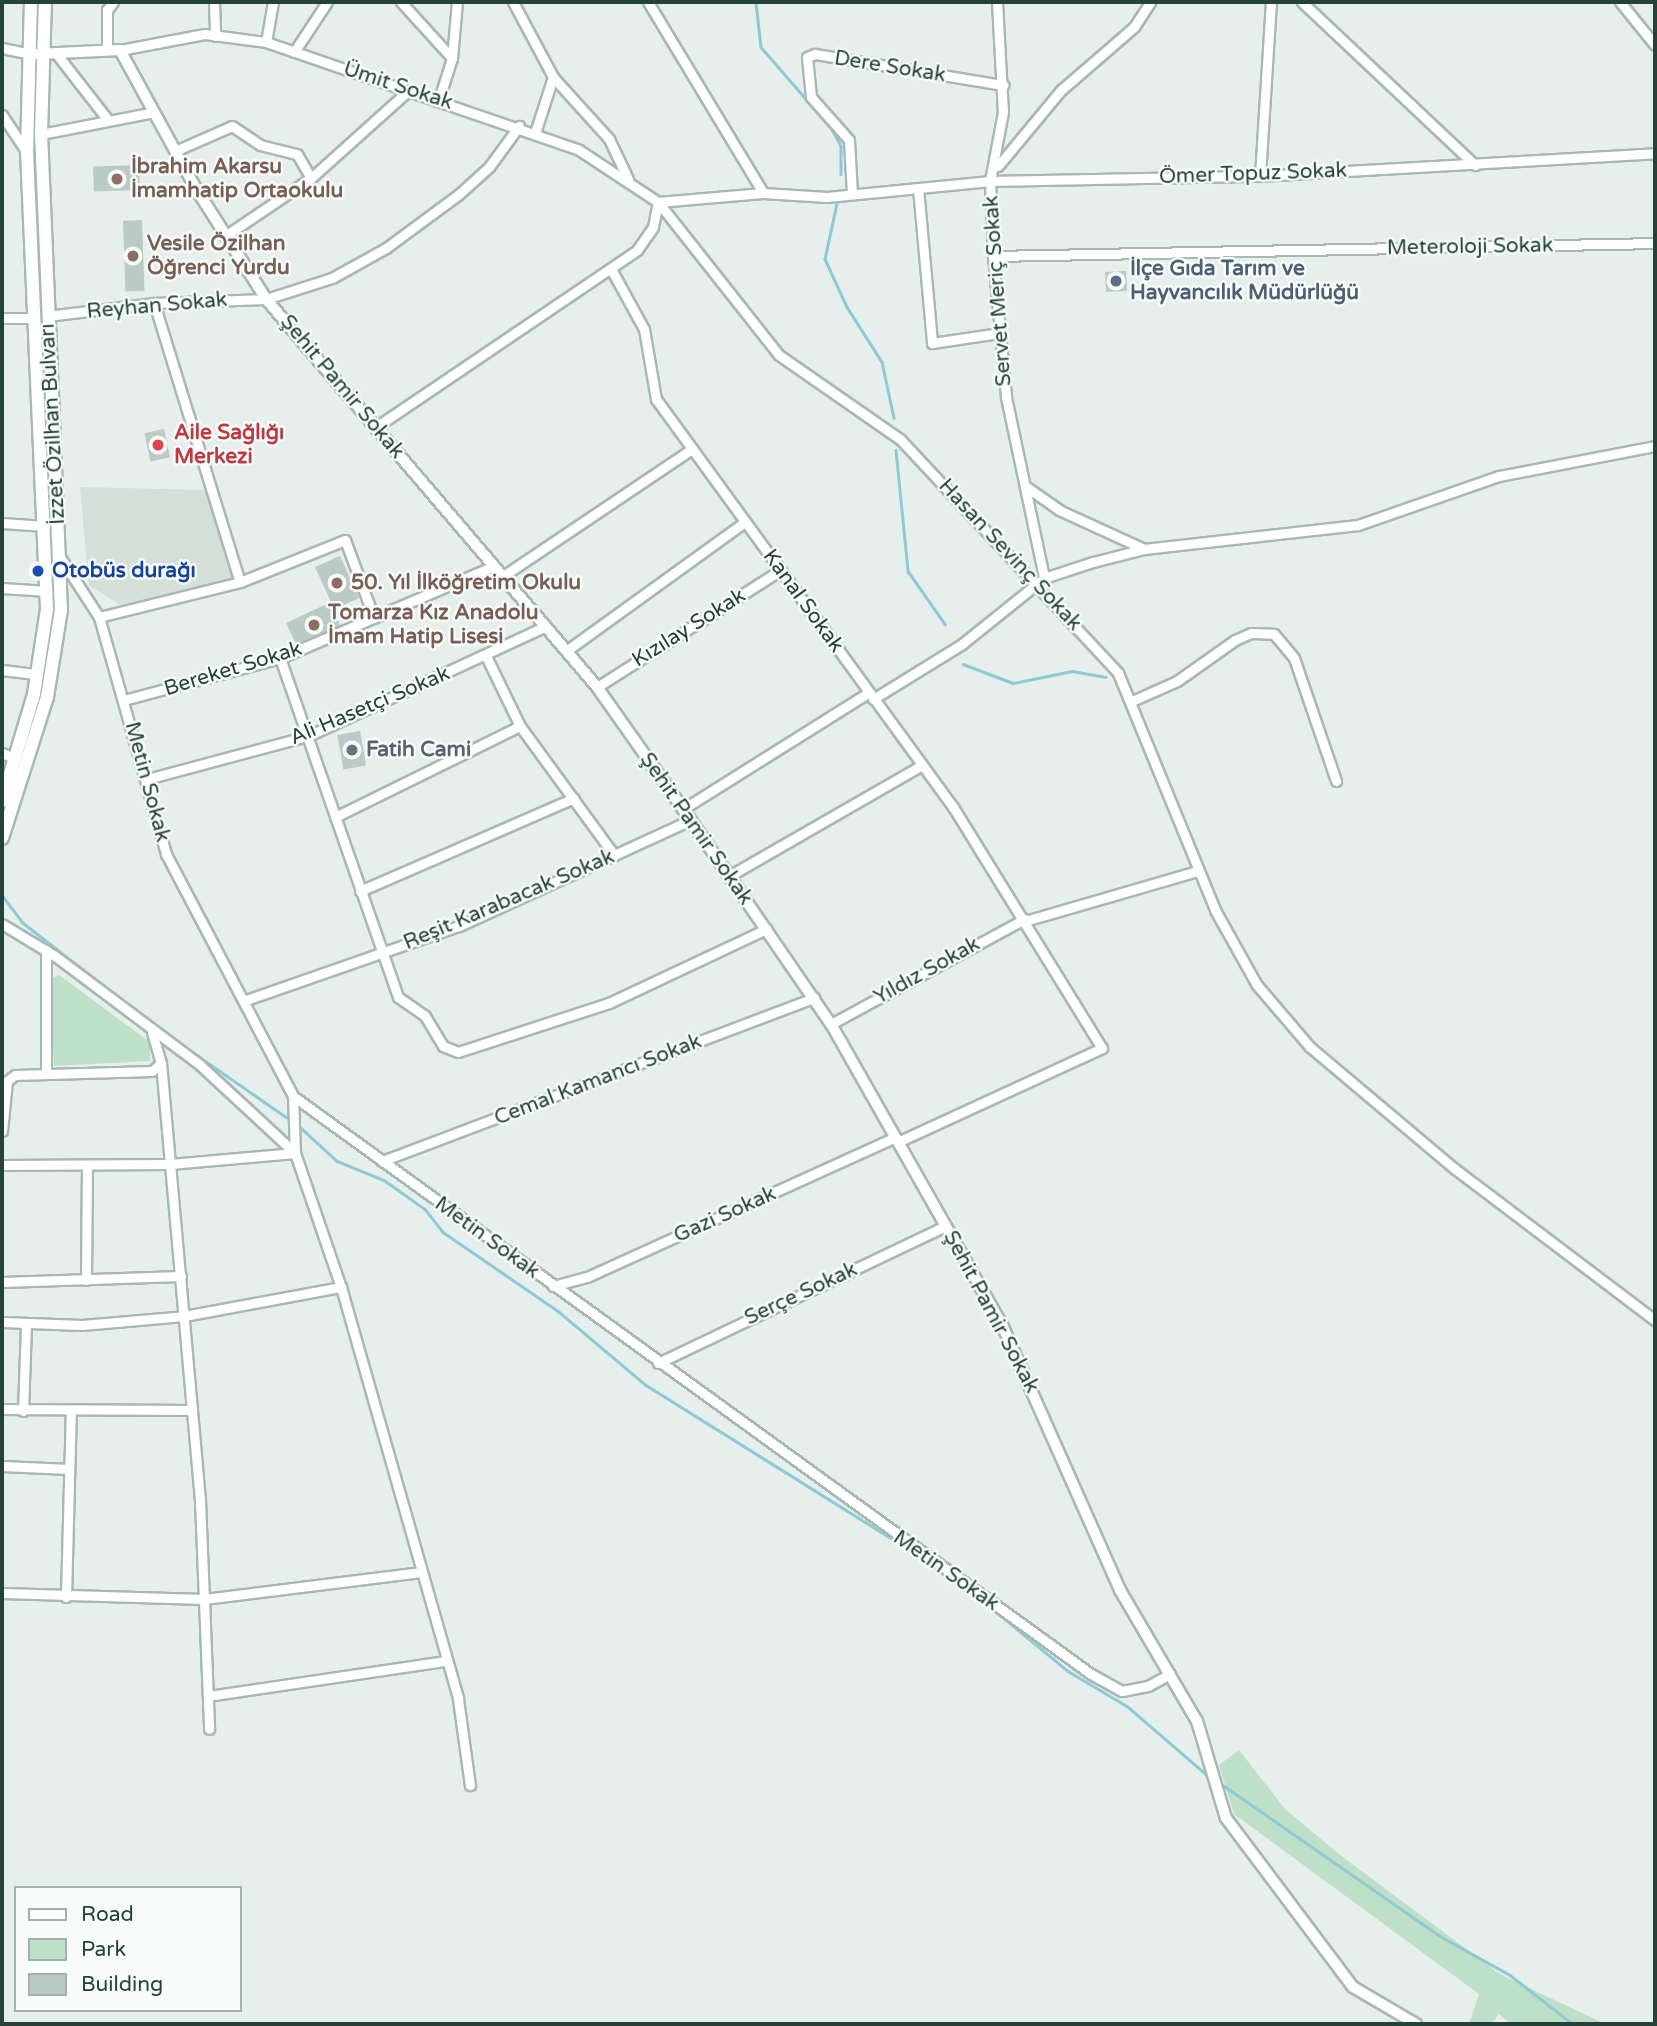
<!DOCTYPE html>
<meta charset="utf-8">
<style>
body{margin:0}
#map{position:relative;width:1657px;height:2026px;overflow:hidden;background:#e6efeb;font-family:"Varela Round",sans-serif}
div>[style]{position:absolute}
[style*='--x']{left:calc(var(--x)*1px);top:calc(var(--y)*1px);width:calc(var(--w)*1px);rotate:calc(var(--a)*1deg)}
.built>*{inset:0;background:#d4dfda}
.green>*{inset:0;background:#bfe0c8}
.stream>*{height:2.5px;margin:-1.25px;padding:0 1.25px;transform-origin:1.25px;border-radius:1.25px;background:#8ec9d4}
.building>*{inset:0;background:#bbcac4;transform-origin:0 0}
.roads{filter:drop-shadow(2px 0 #a8b8b2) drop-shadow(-2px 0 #a8b8b2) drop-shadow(0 2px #a8b8b2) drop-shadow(0 -2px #a8b8b2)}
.minor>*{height:9px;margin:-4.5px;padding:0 4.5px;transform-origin:4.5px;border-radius:4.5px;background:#fff}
.tertiary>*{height:10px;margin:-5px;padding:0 5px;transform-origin:5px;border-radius:5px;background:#fff}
.secondary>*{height:12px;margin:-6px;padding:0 6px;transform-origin:6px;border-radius:6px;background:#fff}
.dots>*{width:19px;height:19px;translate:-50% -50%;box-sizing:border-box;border:4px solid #f7fbf9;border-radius:50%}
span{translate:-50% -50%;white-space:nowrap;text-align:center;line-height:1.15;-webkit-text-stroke:5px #f7fbf9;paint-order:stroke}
.street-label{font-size:21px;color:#24423a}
.education-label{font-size:21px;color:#785e54;font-weight:700}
.left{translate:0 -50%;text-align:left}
.service-label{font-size:21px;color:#4e5e75;font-weight:700}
.health-label{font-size:21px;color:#be3a42;font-weight:700}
.transit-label{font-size:21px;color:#164399;font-weight:700}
.worship-label{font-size:21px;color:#5b616d;font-weight:700}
.frame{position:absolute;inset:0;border:4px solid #24423a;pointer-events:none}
.legend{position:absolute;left:14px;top:1886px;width:228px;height:126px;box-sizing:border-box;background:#f7fbf9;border:2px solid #a3b1ad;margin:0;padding:9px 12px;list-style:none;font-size:21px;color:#24423a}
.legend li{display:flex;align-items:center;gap:14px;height:35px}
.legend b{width:35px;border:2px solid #a3b1ad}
</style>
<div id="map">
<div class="built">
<div style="clip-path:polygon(80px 487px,205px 490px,233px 579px,120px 605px,89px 585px)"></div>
</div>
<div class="green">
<div style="clip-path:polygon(59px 975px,150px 1042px,150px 1061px,54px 1066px,50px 979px)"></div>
<div style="clip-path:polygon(1239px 1750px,1285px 1809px,1340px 1855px,1500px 1974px,1605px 2024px,1511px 2024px,1499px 2014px,1491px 2024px,1469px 2024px,1479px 1994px,1234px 1814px,1219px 1765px)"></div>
</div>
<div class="stream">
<div style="--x:756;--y:2;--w:45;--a:83.7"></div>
<div style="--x:761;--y:47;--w:108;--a:49.1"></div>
<div style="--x:832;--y:129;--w:19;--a:62"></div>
<div style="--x:841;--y:146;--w:28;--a:90"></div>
<div style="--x:838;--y:199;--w:61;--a:102.2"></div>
<div style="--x:825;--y:259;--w:53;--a:65.4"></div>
<div style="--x:847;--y:307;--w:65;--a:57.5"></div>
<div style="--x:882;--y:362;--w:57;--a:77.9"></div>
<div style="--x:896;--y:450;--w:122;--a:84.3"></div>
<div style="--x:908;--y:571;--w:65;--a:55.1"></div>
<div style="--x:963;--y:664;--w:53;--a:20.8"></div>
<div style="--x:1013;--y:683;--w:60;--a:-11.5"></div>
<div style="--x:1072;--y:671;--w:34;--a:10"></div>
<div style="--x:2;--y:895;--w:34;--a:53"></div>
<div style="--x:22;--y:922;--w:172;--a:37.9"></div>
<div style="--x:158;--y:1028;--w:156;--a:34.8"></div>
<div style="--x:301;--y:1128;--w:49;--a:42.5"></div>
<div style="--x:337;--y:1161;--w:51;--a:22"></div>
<div style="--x:384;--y:1180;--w:50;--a:35.3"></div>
<div style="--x:425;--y:1209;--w:29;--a:52"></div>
<div style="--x:443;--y:1232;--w:140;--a:34.5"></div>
<div style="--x:558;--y:1311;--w:115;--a:40.1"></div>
<div style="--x:646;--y:1385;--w:337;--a:32"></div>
<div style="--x:977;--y:1596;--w:118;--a:39.5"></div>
<div style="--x:1068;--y:1671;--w:69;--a:30.7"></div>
<div style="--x:1127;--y:1706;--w:107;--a:40.8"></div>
<div style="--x:1220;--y:1783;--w:268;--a:34.8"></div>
<div style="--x:1440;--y:1936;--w:80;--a:29.1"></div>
<div style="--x:1510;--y:1975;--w:80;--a:37.9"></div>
</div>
<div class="building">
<div style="left:139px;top:165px;width:25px;height:46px;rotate:88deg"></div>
<div style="left:142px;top:220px;width:71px;height:19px;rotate:88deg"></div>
<div style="left:1126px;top:271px;width:20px;height:21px;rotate:87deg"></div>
<div style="left:164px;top:429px;width:29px;height:20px;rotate:78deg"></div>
<div style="clip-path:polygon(340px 556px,359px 598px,333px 610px,340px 625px,296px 644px,286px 623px,331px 602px,315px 567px)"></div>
<div style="left:360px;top:731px;width:35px;height:23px;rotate:80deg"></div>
</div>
<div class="roads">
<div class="minor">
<div style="--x:214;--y:2;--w:34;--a:88"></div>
<div style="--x:401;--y:2;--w:76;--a:47.7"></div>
<div style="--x:513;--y:2;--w:85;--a:61.9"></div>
<div style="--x:553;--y:77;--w:84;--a:47.9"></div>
<div style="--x:609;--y:139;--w:44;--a:64.6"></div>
<div style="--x:648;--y:2;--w:223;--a:58.9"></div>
<div style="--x:997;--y:2;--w:110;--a:86.9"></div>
<div style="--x:1003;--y:112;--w:70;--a:100.7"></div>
<div style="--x:990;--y:181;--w:75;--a:87.7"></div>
<div style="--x:993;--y:256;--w:142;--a:84.7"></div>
<div style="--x:1006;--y:397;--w:185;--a:78.1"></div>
<div style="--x:1302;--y:2;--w:238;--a:43.3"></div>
<div style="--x:1620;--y:2;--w:55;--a:50.9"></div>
<div style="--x:266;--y:42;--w:41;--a:-80.1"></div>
<div style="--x:107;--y:46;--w:36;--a:-90"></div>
<div style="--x:107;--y:10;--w:10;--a:-53"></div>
<div style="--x:2;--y:48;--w:25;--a:12"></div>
<div style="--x:120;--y:50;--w:86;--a:-10.7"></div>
<div style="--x:205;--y:34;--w:62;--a:7.5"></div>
<div style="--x:266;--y:42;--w:331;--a:19"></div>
<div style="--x:579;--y:150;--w:95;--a:33.4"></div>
<div style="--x:658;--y:202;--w:195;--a:51.7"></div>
<div style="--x:779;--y:355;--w:147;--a:34.8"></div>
<div style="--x:900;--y:439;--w:320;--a:47"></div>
<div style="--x:1118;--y:673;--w:256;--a:67.7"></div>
<div style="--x:1215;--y:910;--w:86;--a:60.8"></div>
<div style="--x:1257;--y:985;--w:82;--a:49.5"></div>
<div style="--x:1310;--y:1047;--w:189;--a:40.1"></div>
<div style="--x:1455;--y:1169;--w:251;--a:37.1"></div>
<div style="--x:55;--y:52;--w:86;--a:52.1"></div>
<div style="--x:294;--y:52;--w:60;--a:-56.6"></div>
<div style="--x:439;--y:99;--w:43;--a:-72.4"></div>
<div style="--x:452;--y:58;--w:56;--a:-84.9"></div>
<div style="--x:2;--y:115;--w:43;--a:56.3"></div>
<div style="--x:535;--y:133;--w:59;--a:-72.2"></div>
<div style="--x:41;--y:134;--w:115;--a:-11"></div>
<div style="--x:175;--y:151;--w:62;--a:-23.7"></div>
<div style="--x:232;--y:126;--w:34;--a:34"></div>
<div style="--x:260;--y:145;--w:38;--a:14"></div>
<div style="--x:297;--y:154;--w:28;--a:60"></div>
<div style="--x:998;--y:166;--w:97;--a:-50.4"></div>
<div style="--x:1060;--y:91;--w:98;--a:-40.9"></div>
<div style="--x:1134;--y:27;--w:30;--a:-57"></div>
<div style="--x:1260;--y:176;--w:174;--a:-86.4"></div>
<div style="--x:918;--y:188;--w:156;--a:84.8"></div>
<div style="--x:932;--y:343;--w:69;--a:-8.4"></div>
<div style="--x:852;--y:194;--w:54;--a:-93.2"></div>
<div style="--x:849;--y:140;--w:57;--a:-131.5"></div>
<div style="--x:811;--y:97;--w:40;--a:-95.7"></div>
<div style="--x:807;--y:57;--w:9;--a:-21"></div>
<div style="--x:815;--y:54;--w:191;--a:9.4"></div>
<div style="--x:658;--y:202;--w:105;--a:-4.9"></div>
<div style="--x:763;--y:193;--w:64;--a:3.6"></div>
<div style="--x:827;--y:197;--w:164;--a:-5.6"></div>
<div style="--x:990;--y:181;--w:270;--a:-1.1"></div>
<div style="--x:1260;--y:176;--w:396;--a:-3.3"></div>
<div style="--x:225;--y:236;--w:104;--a:-34"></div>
<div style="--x:311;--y:178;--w:130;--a:-41.9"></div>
<div style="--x:993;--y:256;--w:662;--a:-1.12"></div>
<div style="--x:611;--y:269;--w:68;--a:61.2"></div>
<div style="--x:644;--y:329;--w:71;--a:80.3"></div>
<div style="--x:656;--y:399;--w:505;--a:53.95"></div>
<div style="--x:953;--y:807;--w:283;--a:58.3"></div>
<div style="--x:1102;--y:1048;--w:225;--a:155.3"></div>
<div style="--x:154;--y:303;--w:292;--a:72.9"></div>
<div style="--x:47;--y:316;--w:108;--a:-6.9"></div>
<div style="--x:154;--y:303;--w:112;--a:-2"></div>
<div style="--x:266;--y:299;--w:69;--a:-17.7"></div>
<div style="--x:332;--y:278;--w:62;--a:-29.1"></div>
<div style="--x:386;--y:248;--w:89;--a:-36.4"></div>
<div style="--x:458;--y:195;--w:42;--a:-42.1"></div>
<div style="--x:489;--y:167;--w:51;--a:-53.8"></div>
<div style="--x:2;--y:318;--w:31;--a:0"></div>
<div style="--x:376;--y:427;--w:315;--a:-34.1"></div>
<div style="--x:637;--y:250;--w:28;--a:-55"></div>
<div style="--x:653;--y:227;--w:25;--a:-79"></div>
<div style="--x:1028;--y:488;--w:38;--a:35"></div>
<div style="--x:1059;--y:510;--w:94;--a:24.6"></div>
<div style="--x:2;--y:523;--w:43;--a:4"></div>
<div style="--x:60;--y:557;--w:72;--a:57"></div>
<div style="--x:99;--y:617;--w:246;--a:74.2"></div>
<div style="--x:166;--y:854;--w:273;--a:62.3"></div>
<div style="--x:293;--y:1096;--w:985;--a:35.92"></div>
<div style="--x:1091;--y:1674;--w:35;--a:29"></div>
<div style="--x:1122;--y:1691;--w:26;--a:-11"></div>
<div style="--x:1148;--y:1686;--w:25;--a:-29"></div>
<div style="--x:503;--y:576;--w:228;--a:-33.9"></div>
<div style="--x:2;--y:588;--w:45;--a:3.8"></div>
<div style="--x:99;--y:617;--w:145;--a:-13.9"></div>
<div style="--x:240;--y:582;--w:113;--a:-21.8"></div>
<div style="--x:345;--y:540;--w:83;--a:69.6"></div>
<div style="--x:566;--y:651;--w:221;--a:-35.8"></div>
<div style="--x:486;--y:656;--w:78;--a:64.1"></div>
<div style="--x:520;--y:726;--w:160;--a:53.9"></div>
<div style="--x:280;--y:658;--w:359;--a:70.8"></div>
<div style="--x:398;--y:997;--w:33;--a:35"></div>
<div style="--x:425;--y:1016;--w:35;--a:59"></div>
<div style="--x:443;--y:1046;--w:16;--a:22"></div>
<div style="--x:458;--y:1052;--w:159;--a:-18"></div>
<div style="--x:609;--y:1003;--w:174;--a:-25.2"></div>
<div style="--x:2;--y:670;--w:35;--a:7"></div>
<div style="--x:597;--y:687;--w:218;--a:-32.5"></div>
<div style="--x:873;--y:699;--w:105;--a:-31.7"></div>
<div style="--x:962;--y:644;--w:105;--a:-38.8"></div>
<div style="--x:1044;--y:578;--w:52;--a:-18.1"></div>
<div style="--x:1093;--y:562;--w:53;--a:-14.3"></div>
<div style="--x:1144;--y:549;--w:215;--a:-6.4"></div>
<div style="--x:1358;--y:525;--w:149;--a:-19.2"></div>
<div style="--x:1499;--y:476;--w:159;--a:-10.9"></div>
<div style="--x:124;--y:700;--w:162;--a:-15.1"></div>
<div style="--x:280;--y:658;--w:233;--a:-23.3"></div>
<div style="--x:1132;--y:701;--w:49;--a:-24"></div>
<div style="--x:1177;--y:681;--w:71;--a:-35.3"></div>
<div style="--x:1235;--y:640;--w:17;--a:-24"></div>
<div style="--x:1251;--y:633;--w:23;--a:2"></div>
<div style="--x:1274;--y:634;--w:31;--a:50"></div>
<div style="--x:1294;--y:658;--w:130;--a:71.1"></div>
<div style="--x:2;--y:753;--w:13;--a:23"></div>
<div style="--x:147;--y:779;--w:167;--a:-15"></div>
<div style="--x:308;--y:736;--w:262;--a:-24.8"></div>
<div style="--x:683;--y:809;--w:218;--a:-32.1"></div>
<div style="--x:335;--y:817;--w:206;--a:-26.2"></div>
<div style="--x:729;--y:876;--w:223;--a:-29.9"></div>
<div style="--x:360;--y:891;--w:233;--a:-23.5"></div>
<div style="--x:1025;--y:921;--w:179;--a:-16.2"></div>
<div style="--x:2;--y:924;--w:62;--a:31.1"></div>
<div style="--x:55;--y:956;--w:181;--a:36.9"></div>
<div style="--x:200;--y:1065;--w:129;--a:42.8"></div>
<div style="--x:295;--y:1153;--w:142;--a:71.1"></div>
<div style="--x:341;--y:1287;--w:428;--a:74.1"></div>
<div style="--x:458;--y:1699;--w:87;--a:82.1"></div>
<div style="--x:46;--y:950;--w:122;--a:90"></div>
<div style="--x:246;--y:1000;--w:225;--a:-19.2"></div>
<div style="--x:459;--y:926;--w:254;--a:-24.6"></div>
<div style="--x:831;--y:1024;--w:220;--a:-28.5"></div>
<div style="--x:152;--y:1032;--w:32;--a:74"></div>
<div style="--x:161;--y:1063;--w:440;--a:84.9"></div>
<div style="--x:200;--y:1501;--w:228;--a:87.7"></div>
<div style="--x:2;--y:1131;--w:50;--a:-84.3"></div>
<div style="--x:7;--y:1081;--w:10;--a:-37"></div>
<div style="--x:15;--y:1075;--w:137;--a:-1.7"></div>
<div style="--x:152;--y:1071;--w:12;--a:-42"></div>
<div style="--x:382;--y:1161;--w:462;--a:-20.7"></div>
<div style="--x:2;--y:1165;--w:168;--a:-0.3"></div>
<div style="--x:170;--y:1164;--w:125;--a:-5"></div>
<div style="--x:295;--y:1153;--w:57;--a:-92"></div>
<div style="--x:86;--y:1280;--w:115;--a:-89.5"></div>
<div style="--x:2;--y:1282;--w:179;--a:-1.9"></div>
<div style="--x:553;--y:1286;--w:35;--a:-15"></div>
<div style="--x:587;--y:1277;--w:338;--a:-24.4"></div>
<div style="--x:2;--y:1322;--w:80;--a:2.1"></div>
<div style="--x:82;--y:1325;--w:102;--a:-5"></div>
<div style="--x:184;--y:1316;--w:160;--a:-10.5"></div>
<div style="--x:658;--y:1363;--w:318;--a:-25.5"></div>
<div style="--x:2;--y:1409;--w:190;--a:0.3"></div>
<div style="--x:23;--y:1411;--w:88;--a:-88"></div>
<div style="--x:2;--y:1466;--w:67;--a:2.6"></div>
<div style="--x:2;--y:1593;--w:202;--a:1.7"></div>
<div style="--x:204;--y:1599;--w:219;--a:-7.1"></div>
<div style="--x:66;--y:1597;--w:187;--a:-88.5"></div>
<div style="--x:208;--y:1696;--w:241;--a:-8.4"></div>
</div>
<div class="tertiary">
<div style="--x:37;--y:54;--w:83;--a:-2.8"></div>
<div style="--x:120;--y:50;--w:156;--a:61.3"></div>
<div style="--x:195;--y:187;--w:133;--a:57.6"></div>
<div style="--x:266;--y:299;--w:510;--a:49.53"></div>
<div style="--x:597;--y:687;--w:149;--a:54.8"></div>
<div style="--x:683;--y:809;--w:261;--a:55.5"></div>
<div style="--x:831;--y:1024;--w:348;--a:60.4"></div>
<div style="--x:1003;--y:1327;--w:288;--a:66"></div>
<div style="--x:1120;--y:1590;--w:152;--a:59.6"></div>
<div style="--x:1197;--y:1721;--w:101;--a:73.4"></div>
<div style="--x:1226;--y:1818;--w:211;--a:53.1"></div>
<div style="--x:1353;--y:1987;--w:73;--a:30.4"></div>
</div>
<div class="secondary">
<div style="--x:2;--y:801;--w:112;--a:-73.3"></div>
<div style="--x:34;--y:694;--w:86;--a:-81.3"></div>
<div style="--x:47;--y:609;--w:456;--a:-92.5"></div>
<div style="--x:27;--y:153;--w:151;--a:-88.5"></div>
<div style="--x:2;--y:838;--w:148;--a:-72.3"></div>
<div style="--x:47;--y:697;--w:88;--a:-80.9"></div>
<div style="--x:61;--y:610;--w:476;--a:-92.4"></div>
<div style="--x:41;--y:134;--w:132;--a:-88.3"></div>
</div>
</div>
<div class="dots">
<div style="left:117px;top:179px;background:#8d6e63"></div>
<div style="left:133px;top:256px;background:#8d6e63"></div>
<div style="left:1116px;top:281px;background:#5c6f8a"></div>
<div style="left:158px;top:445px;background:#e0444e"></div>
<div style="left:38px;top:571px;background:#1a4fb4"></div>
<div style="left:337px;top:583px;background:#8d6e63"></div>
<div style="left:314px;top:625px;background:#8d6e63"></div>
<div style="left:352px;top:750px;background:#6b7280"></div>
</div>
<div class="street-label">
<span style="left:890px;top:67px;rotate:9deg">Dere Sokak</span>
<span style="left:398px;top:86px;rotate:18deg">Ümit Sokak</span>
<span style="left:1253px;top:174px;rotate:-2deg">Ömer Topuz Sokak</span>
<span style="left:1470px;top:247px;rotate:-1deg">Meteroloji Sokak</span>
<span style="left:998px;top:291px;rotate:-94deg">Servet Meriç Sokak</span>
<span style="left:157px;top:306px;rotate:-5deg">Reyhan Sokak</span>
<span style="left:342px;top:387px;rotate:50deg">Şehit Pamir Sokak</span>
<span style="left:53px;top:424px;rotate:-93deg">İzzet Özilhan Bulvarı</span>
<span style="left:1010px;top:555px;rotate:47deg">Hasan Sevinç Sokak</span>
<span style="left:803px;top:601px;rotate:54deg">Kanal Sokak</span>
<span style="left:689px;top:628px;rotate:-32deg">Kızılay Sokak</span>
<span style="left:233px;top:669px;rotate:-17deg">Bereket Sokak</span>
<span style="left:370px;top:706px;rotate:-23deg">Ali Hasetçi Sokak</span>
<span style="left:147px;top:782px;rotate:75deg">Metin Sokak</span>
<span style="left:696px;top:829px;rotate:55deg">Şehit Pamir Sokak</span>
<span style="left:509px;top:900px;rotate:-23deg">Reşit Karabacak Sokak</span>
<span style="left:927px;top:971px;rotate:-29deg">Yıldız Sokak</span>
<span style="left:598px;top:1080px;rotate:-21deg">Cemal Kamancı Sokak</span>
<span style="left:725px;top:1215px;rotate:-24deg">Gazi Sokak</span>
<span style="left:487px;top:1238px;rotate:36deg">Metin Sokak</span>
<span style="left:801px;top:1294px;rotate:-25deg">Serçe Sokak</span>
<span style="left:991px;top:1312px;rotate:62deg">Şehit Pamir Sokak</span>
<span style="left:946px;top:1571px;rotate:35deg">Metin Sokak</span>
</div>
<div class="education-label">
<span class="left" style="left:131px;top:179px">İbrahim Akarsu<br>İmamhatip Ortaokulu</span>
<span class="left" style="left:147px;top:256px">Vesile Özilhan<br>Öğrenci Yurdu</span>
<span class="left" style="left:351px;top:583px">50. Yıl İlköğretim Okulu</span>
<span class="left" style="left:328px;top:625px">Tomarza Kız Anadolu<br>İmam Hatip Lisesi</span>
</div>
<div class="service-label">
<span class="left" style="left:1130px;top:281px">İlçe Gıda Tarım ve<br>Hayvancılık Müdürlüğü</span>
</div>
<div class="health-label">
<span class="left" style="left:174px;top:445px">Aile Sağlığı<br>Merkezi</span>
</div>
<div class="transit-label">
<span class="left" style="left:52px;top:571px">Otobüs durağı</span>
</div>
<div class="worship-label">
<span class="left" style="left:366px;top:750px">Fatih Cami</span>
</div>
<div class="frame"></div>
<ul class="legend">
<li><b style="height:9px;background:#fff"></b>Road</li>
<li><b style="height:19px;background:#bfe0c8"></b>Park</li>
<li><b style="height:19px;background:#bbcac4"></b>Building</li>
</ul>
</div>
